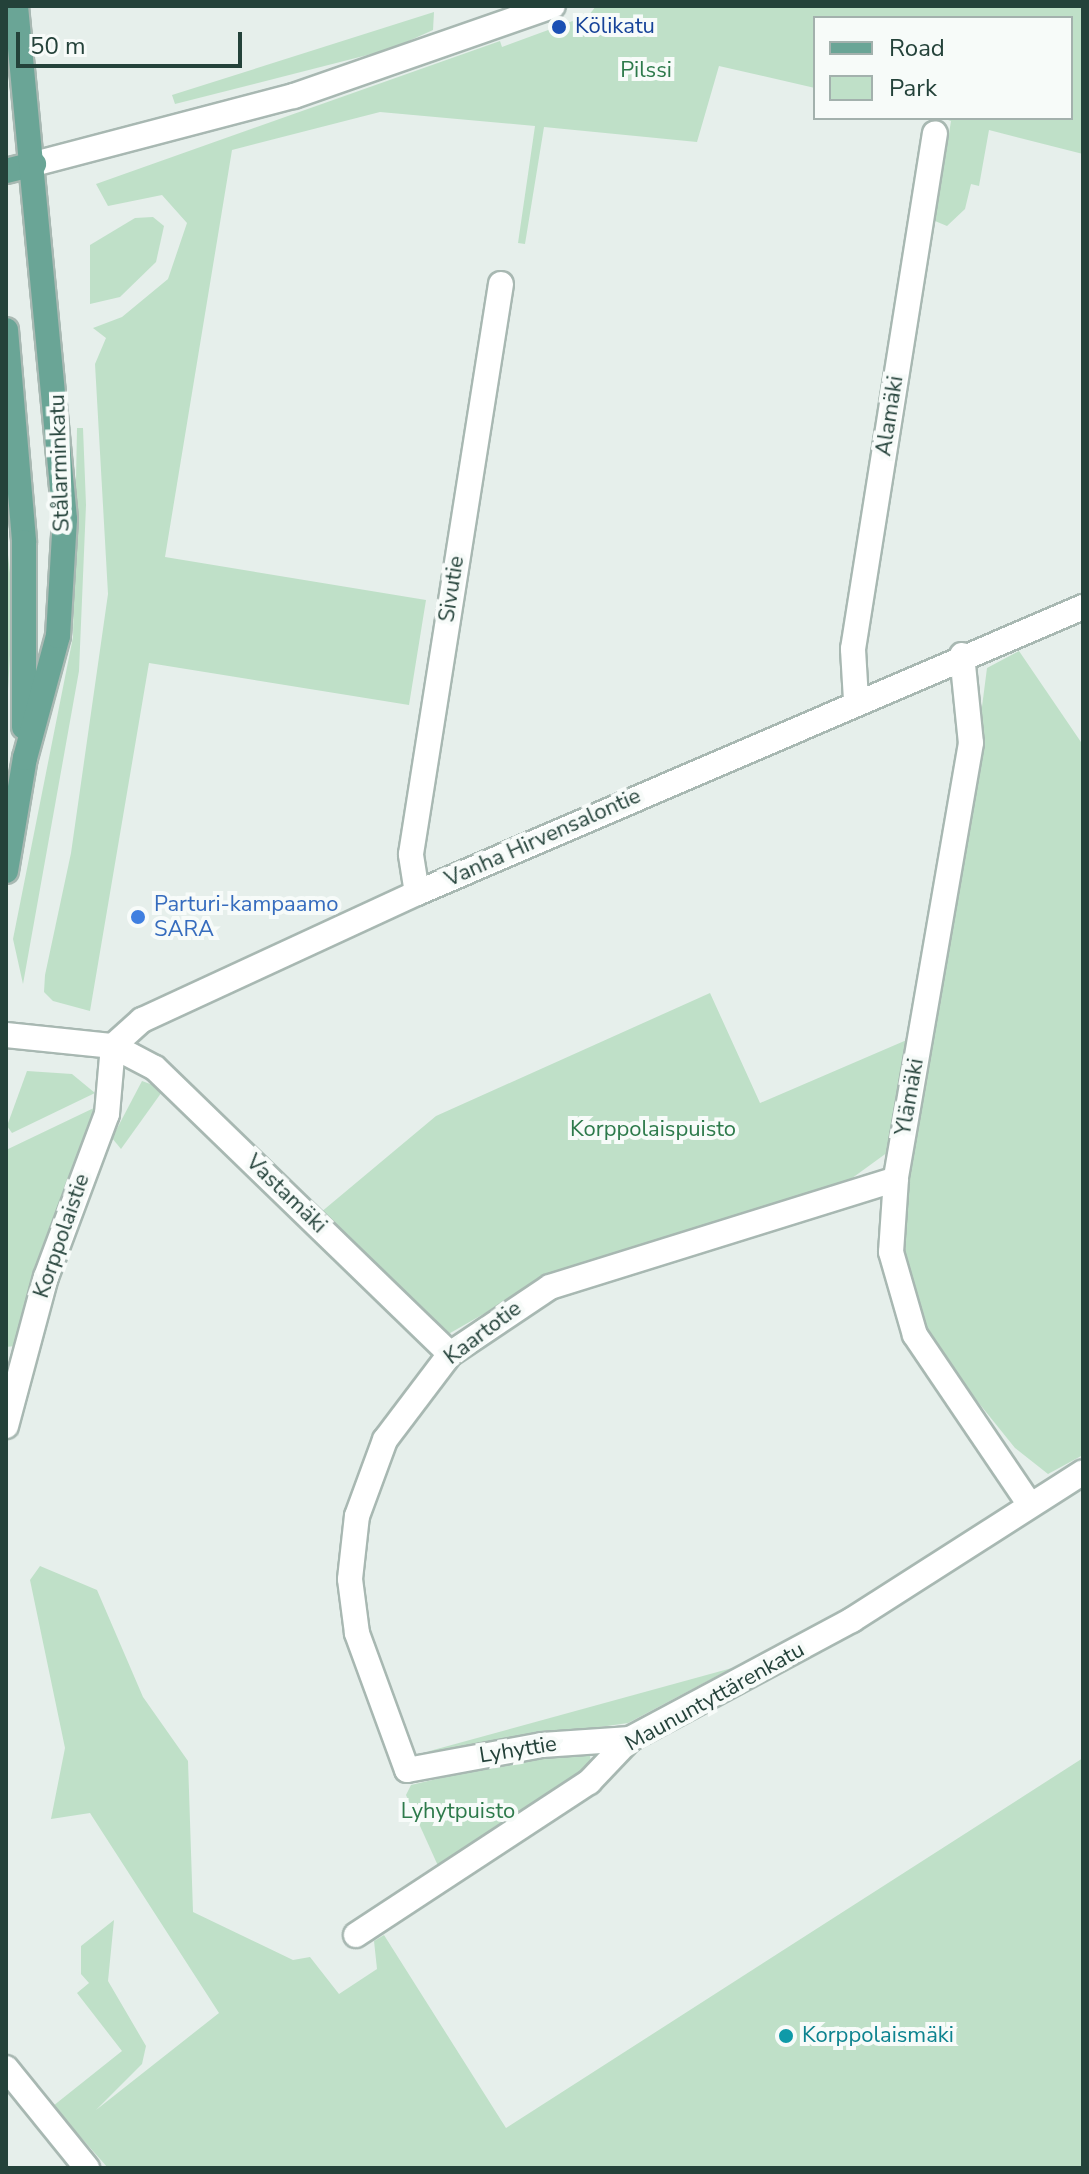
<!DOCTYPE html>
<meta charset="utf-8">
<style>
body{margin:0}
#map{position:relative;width:1089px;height:2174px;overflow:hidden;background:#e6efeb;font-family:"Nunito Sans",sans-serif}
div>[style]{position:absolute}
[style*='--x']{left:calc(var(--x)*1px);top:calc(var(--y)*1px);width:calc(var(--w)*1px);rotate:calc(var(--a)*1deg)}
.green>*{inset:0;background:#bfe0c8}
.roads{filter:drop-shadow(2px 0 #a8b8b2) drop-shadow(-2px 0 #a8b8b2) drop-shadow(0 2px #a8b8b2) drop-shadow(0 -2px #a8b8b2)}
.minor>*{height:24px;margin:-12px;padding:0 12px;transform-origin:12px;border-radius:12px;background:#fff}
.major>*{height:24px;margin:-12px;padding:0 12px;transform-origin:12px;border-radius:12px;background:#6aa596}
.dots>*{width:22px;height:22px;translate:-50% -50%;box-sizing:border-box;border:4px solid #f7fbf9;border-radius:50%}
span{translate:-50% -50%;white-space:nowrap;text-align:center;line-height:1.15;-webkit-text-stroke:8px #f7fbf9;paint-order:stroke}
.transit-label{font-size:22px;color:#164399}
.left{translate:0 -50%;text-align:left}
.park-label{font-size:22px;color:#2d7a4b}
.street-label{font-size:22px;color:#24423a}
.shop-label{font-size:22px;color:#366cbe}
.culture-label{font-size:22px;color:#0d838f}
.frame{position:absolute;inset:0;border:8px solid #24423a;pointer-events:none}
.legend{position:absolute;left:813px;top:16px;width:260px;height:104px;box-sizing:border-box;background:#f7fbf9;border:2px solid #a3b1ad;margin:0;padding:10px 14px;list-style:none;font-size:24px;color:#24423a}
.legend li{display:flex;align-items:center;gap:16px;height:40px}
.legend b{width:40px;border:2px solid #a3b1ad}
.scale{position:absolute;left:16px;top:32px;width:226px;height:36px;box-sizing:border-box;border:4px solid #24423a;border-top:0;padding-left:10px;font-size:24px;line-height:28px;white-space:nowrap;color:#24423a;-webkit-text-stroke:6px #f7fbf9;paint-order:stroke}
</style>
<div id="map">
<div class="green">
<div style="clip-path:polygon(596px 6px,1083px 6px,1083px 154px,989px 130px,979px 186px,971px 184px,965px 209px,947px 226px,935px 221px,951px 121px,942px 118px,1071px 118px,1071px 18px,815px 18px,815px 88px,719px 66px,697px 142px,544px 127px,525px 244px,518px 243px,535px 126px,380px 112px,232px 150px,165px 557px,426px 600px,409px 705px,149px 663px,90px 1011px,53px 1001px,44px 992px,45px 975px,71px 853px,108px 594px,95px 364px,106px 338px,93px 328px,122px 317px,168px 279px,187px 223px,162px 195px,108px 206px,96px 184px,500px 41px,502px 47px,589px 15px)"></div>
<div style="clip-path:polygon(434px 12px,433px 30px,391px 49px,175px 104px,172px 95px)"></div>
<div style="clip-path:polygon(135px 218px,153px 217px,164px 226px,156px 262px,120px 297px,90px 304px,90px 245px)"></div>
<div style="clip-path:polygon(77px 428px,83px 428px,86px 505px,79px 671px,23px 984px,13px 939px,73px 637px)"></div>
<div style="clip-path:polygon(6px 536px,13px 602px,6px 726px)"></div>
<div style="clip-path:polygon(1019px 651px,1083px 745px,1083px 1455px,1048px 1474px,1015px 1448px,928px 1340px,902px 1257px,906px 1179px,955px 916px,987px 668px)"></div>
<div style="clip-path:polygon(710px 993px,760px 1103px,909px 1039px,888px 1152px,844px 1184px,548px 1277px,445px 1336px,320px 1213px,436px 1116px)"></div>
<div style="clip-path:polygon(27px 1071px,72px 1074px,95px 1093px,12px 1133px,7px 1126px)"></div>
<div style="clip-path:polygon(142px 1081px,164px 1089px,121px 1149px,112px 1138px)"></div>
<div style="clip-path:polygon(98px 1106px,46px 1240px,15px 1346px,6px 1347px,6px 1150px)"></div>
<div style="clip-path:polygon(40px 1566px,97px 1590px,143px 1697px,188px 1761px,193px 1912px,293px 1960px,310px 1957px,339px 1994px,377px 1969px,374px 1941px,384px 1935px,506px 2128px,1083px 1758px,1083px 2168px,108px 2168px,53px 2106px,122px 2051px,77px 1993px,89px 1983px,81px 1974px,81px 1946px,114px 1920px,108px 1981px,146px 2046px,142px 2064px,96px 2110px,219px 2013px,90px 1813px,51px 1819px,65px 1748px,30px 1580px)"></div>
<div style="clip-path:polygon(732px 1668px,628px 1723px,426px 1752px)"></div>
<div style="clip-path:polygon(543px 1754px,590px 1755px,591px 1767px,439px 1868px,406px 1795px,411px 1785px)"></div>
</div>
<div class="roads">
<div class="minor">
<div style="--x:34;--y:164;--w:269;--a:-14.7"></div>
<div style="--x:294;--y:96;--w:274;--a:-19.2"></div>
<div style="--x:962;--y:655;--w:88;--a:84.2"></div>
<div style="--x:971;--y:743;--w:442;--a:99.8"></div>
<div style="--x:896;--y:1179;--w:73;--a:93.9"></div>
<div style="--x:891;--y:1252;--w:86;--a:73.9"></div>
<div style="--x:915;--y:1335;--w:205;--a:55.9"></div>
<div style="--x:856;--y:700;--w:51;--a:-93.4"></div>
<div style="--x:853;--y:649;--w:522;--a:-80.97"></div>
<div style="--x:417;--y:893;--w:39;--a:-99"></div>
<div style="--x:411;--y:854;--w:577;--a:-81.03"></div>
<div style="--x:6;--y:1035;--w:108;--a:5.9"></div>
<div style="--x:113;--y:1046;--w:47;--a:27.6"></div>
<div style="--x:155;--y:1068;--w:411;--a:44.1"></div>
<div style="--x:113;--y:1046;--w:39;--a:-42"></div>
<div style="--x:142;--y:1020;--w:303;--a:-24.8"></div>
<div style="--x:417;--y:893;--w:725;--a:-23.24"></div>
<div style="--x:6;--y:1426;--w:154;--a:-75"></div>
<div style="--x:46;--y:1277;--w:174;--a:-69.5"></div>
<div style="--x:107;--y:1114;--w:68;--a:-85"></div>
<div style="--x:630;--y:1739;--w:88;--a:176.1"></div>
<div style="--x:542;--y:1745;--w:137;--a:169.5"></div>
<div style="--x:407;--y:1770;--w:146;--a:-110.1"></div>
<div style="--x:357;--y:1633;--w:54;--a:-97.4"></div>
<div style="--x:350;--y:1579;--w:63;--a:-83.7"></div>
<div style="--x:357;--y:1516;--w:81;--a:-69.8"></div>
<div style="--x:385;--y:1440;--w:108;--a:-52.9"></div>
<div style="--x:450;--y:1354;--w:120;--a:-33.8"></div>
<div style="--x:550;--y:1287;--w:362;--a:-17.3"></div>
<div style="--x:356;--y:1935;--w:279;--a:-33.3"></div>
<div style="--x:589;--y:1782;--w:59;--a:-46.4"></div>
<div style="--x:630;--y:1739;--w:252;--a:-28.2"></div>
<div style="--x:852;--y:1620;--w:274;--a:-32.6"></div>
<div style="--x:6;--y:2068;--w:129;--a:51"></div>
</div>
<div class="major">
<div style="--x:6;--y:171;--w:29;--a:-14"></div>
<div style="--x:6;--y:330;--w:213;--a:85.1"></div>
<div style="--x:24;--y:542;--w:185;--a:90"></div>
<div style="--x:6;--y:871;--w:115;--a:-80.5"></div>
<div style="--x:25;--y:758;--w:126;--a:-74.9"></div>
<div style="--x:58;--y:636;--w:117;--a:-86.6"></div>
<div style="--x:65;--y:519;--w:515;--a:-95.46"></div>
</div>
</div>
<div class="dots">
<div style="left:559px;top:27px;background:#1a4fb4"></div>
<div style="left:138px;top:917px;background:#3f7fe0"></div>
<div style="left:786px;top:2036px;background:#0f9aa8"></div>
</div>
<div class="transit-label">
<span class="left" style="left:575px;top:27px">Kölikatu</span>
</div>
<div class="park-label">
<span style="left:646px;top:71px">Pilssi</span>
<span style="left:653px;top:1130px">Korppolaispuisto</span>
<span style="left:458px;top:1812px">Lyhytpuisto</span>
</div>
<div class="street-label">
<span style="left:890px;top:416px;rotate:-81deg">Alamäki</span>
<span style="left:60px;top:463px;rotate:-92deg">Stålarminkatu</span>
<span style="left:452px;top:589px;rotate:-81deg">Sivutie</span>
<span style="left:543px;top:838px;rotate:-24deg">Vanha Hirvensalontie</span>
<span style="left:910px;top:1097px;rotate:-80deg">Ylämäki</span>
<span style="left:286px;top:1194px;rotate:44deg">Vastamäki</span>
<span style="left:62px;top:1236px;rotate:-71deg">Korppolaistie</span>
<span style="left:483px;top:1333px;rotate:-37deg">Kaartotie</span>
<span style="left:715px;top:1697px;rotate:-29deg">Maununtyttärenkatu</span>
<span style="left:518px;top:1750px;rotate:-9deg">Lyhyttie</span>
</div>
<div class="shop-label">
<span class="left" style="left:154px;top:917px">Parturi-kampaamo<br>SARA</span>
</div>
<div class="culture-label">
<span class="left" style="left:802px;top:2036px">Korppolaismäki</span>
</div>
<div class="frame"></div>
<ul class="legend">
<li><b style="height:10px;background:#6aa596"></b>Road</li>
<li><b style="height:22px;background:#bfe0c8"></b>Park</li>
</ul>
<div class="scale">50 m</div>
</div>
